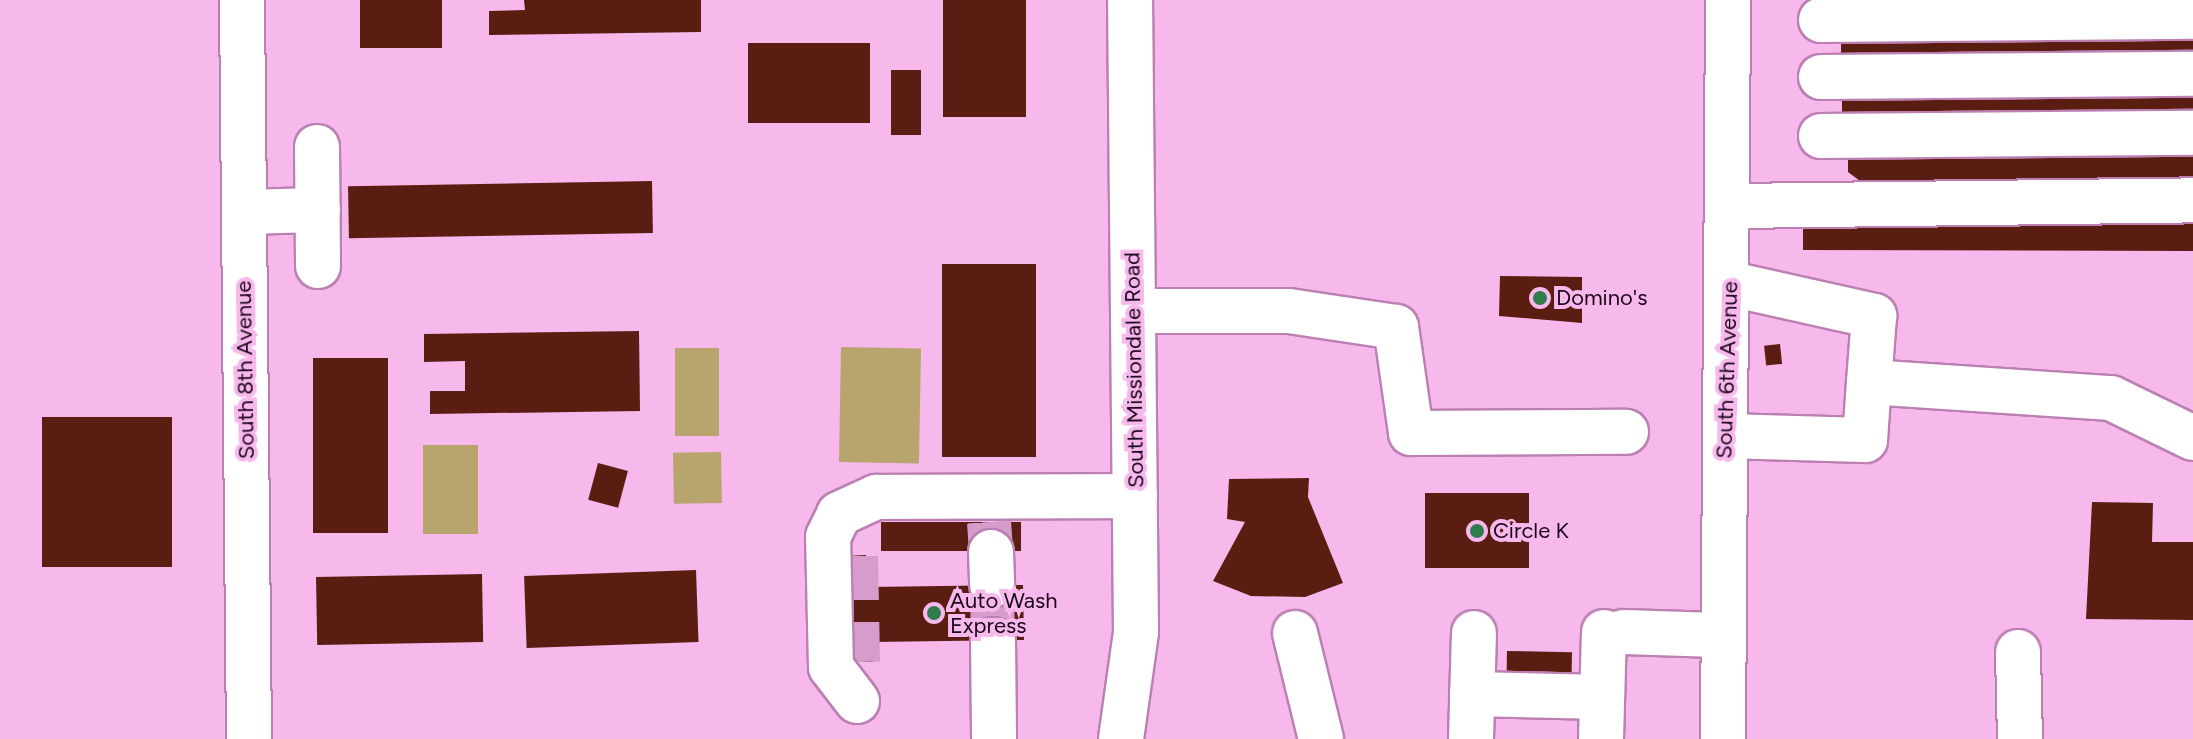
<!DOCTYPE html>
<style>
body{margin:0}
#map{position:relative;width:2193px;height:739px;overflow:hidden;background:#f7b8ec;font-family:Figtree,sans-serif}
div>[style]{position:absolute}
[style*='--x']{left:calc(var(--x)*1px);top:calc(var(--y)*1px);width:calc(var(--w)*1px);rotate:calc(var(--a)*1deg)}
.green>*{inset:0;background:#b7a56d;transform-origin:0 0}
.building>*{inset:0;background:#5a1d11;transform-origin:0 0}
.minor-tunnel>*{height:44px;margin-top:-22px;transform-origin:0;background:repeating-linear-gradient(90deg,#d69dcc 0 44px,transparent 0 66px)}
.roads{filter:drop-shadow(2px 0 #bb80b1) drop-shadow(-2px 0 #bb80b1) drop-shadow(0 2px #bb80b1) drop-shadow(0 -2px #bb80b1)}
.minor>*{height:44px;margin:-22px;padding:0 22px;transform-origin:22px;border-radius:22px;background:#fff}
.dots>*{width:22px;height:22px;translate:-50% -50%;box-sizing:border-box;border:4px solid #f7b8ec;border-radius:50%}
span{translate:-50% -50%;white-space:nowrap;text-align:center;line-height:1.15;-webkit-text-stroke:8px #f7b8ec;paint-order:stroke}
.poi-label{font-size:22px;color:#1b0619}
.left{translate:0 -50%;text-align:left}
.street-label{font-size:22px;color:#1b0619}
</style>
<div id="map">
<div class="green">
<div style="left:841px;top:347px;width:80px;height:115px;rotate:1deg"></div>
<div style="left:675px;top:348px;width:44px;height:88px"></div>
<div style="left:423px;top:445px;width:55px;height:89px"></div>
<div style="left:721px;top:452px;width:51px;height:48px;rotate:89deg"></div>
</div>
<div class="building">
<div style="left:360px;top:0;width:82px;height:48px"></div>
<div style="clip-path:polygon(524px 0,701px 0,701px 32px,489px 35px,489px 11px,525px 10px)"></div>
<div style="left:943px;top:0;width:83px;height:117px"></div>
<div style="left:2193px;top:29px;width:33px;height:352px;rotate:90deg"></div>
<div style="left:870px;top:43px;width:80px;height:122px;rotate:90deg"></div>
<div style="left:921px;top:70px;width:65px;height:30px;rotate:90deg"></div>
<div style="left:2193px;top:87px;width:33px;height:351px;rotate:90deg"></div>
<div style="clip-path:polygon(1848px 142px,2193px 142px,2193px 181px,1860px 181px,1848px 172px)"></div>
<div style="left:652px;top:181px;width:52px;height:304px;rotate:89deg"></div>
<div style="clip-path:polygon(2193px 215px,2193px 251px,1803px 250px,1803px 221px)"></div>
<div style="left:1036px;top:264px;width:193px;height:94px;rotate:90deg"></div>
<div style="clip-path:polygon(1500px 276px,1582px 277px,1582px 323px,1499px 316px)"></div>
<div style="clip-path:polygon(639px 331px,640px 411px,430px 414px,430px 391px,465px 391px,465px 361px,424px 362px,424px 334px)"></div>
<div style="left:1780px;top:344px;width:20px;height:16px;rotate:84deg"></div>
<div style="left:313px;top:358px;width:75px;height:175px"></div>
<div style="left:42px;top:417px;width:130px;height:150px"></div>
<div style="left:598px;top:463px;width:31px;height:38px;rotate:15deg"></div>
<div style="clip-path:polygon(1309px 478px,1308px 497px,1343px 583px,1305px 597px,1251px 596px,1213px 581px,1245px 522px,1227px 519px,1229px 479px)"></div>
<div style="left:1425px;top:493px;width:104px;height:75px"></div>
<div style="clip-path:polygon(2092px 502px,2153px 503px,2152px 542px,2193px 542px,2193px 620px,2086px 619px)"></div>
<div style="left:1021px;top:522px;width:29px;height:140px;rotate:90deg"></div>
<div style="clip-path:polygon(866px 555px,867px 587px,1023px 585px,1024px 640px,873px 642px,873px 662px,846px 662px,845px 556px)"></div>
<div style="left:696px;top:570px;width:72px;height:172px;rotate:88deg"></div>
<div style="left:482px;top:574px;width:68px;height:166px;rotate:89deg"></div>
<div style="left:1507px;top:651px;width:65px;height:29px;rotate:1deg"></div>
</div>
<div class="minor-tunnel">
<div style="--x:989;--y:522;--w:30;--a:86"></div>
<div style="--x:856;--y:556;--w:106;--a:88.9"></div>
<div style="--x:992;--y:585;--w:55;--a:89"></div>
</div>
<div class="roads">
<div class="minor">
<div style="--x:242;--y:0;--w:739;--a:89.46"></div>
<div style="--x:1821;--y:20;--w:372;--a:-0.5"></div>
<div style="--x:1821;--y:77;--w:372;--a:-0.5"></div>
<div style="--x:1821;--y:136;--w:372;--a:-0.5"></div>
<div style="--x:317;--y:147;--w:119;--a:89.5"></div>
<div style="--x:1732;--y:206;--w:461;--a:-0.7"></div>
<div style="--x:244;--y:212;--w:74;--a:-1.5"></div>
<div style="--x:1731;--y:284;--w:147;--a:12.6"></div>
<div style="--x:1874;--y:316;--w:66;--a:94.3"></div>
<div style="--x:1869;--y:382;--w:243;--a:3.8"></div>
<div style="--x:2111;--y:398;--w:91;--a:26"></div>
<div style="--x:1133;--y:311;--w:156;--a:0"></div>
<div style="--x:1289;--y:311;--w:108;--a:8.5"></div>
<div style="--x:1396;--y:327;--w:107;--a:81.9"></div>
<div style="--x:1411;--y:433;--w:215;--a:-0.3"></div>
<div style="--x:1725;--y:436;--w:140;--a:1.6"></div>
<div style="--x:1865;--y:440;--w:58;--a:-86.1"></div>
<div style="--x:991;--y:552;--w:33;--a:88"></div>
<div style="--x:1623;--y:632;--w:95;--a:1.8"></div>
<div style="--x:1295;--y:633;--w:109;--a:76.2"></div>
<div style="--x:993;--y:640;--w:99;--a:89.4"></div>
<div style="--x:2018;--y:652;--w:87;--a:88.7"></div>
<div style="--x:1472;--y:694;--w:130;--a:1.3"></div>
<div style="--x:857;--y:701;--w:43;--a:-127.4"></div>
<div style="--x:831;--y:667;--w:130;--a:-91.3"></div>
<div style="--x:828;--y:537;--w:25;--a:-64"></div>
<div style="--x:839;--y:514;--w:41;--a:-24.7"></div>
<div style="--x:876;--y:497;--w:259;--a:-0.2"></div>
<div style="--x:1121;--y:739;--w:108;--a:-82"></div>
<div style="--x:1136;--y:632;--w:632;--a:-90.54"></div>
<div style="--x:1471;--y:739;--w:106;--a:-88.4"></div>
<div style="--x:1601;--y:739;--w:107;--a:-88.4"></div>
<div style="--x:1723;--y:739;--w:739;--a:-89.61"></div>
</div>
</div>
<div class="dots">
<div style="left:1540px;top:298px;background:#2f7d4c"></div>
<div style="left:1477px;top:531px;background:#2f7d4c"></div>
<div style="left:934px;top:613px;background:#2f7d4c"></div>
</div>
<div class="poi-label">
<span class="left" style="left:1556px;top:298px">Domino's</span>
<span class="left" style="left:1493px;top:531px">Circle K</span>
<span class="left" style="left:950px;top:613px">Auto Wash<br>Express</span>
</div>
<div class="street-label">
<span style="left:245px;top:370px;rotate:-91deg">South 8th Avenue</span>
<span style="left:1134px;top:370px;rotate:-91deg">South Missiondale Road</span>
<span style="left:1727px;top:370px;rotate:-88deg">South 6th Avenue</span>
</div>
</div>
